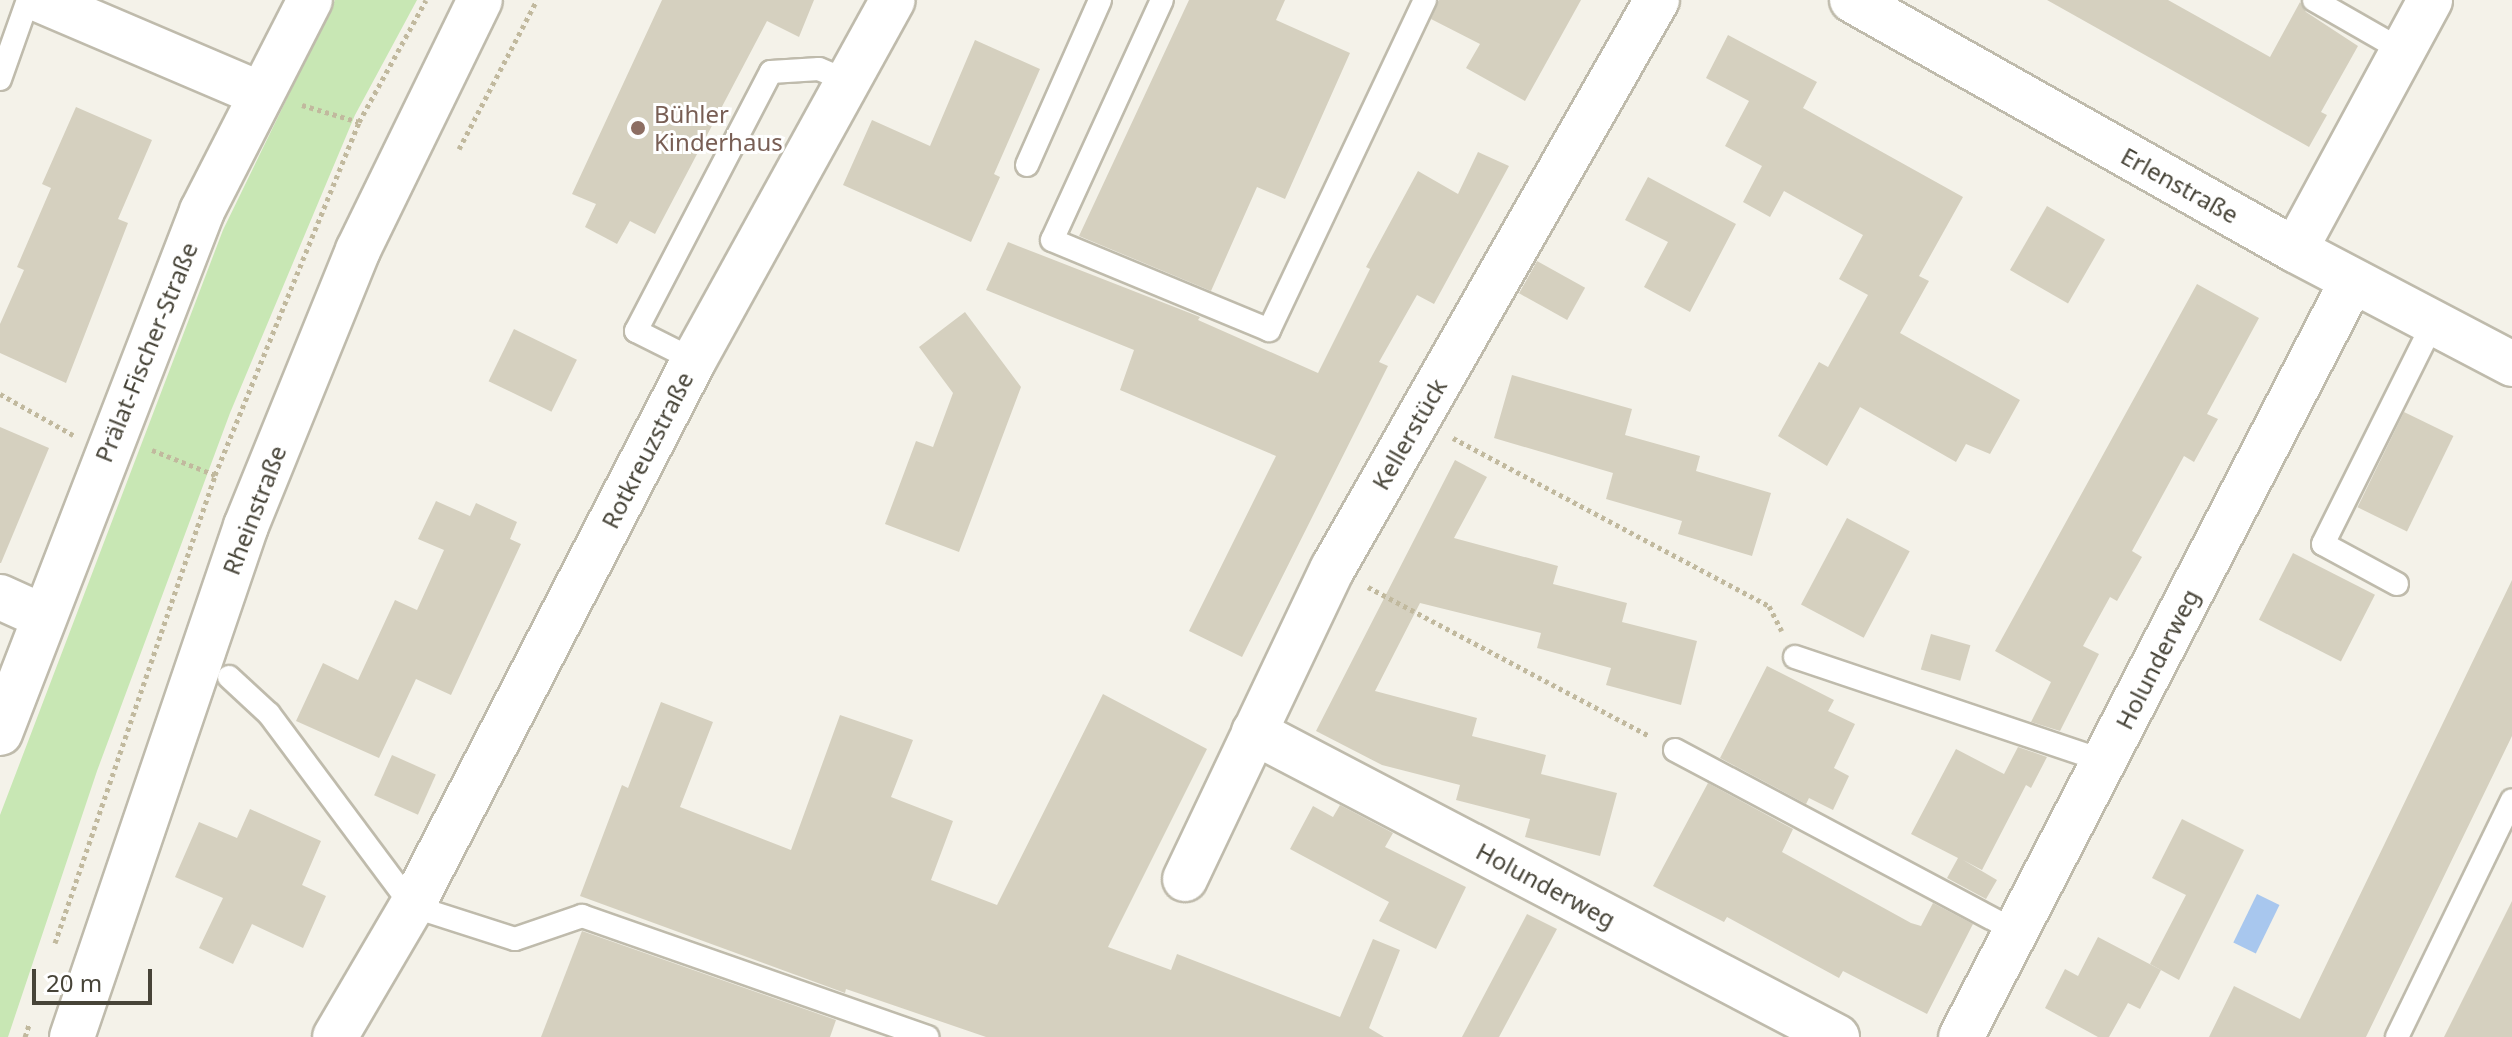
<!DOCTYPE html>
<meta charset="utf-8">
<style>
body{margin:0}
#map{position:relative;width:2512px;height:1037px;overflow:hidden;background:#f4f2e9;font-family:"Noto Sans",sans-serif}
div>[style]{position:absolute}
[style*='--x']{left:calc(var(--x)*1px);top:calc(var(--y)*1px);width:calc(var(--w)*1px);rotate:calc(var(--a)*1deg)}
.green>*{inset:0;background:#c8e7b4}
.water>*{inset:0;background:#a8c7ee;transform-origin:0 0}
.building>*{inset:0;background:#d5d0bf;transform-origin:0 0}
.path>*{height:5px;margin-top:-2.5px;transform-origin:0;background:repeating-linear-gradient(90deg,#c1b99e 0 4px,transparent 0 8px)}
.roads{filter:drop-shadow(2px 0 #bfbbac) drop-shadow(-2px 0 #bfbbac) drop-shadow(0 2px #bfbbac) drop-shadow(0 -2px #bfbbac)}
.service>*{height:22px;margin:-11px;padding:0 11px;transform-origin:11px;border-radius:11px;background:#fff}
.minor>*{height:44px;margin:-22px;padding:0 22px;transform-origin:22px;border-radius:22px;background:#fff}
.tertiary>*{height:44px;margin:-22px;padding:0 22px;transform-origin:22px;border-radius:22px;background:#fff}
.dots>*{width:22px;height:22px;translate:-50% -50%;box-sizing:border-box;border:4px solid #fff;border-radius:50%}
span{translate:-50% -50%;white-space:nowrap;text-align:center;line-height:1.15;-webkit-text-stroke:6px #fff;paint-order:stroke}
.education-label{font-size:24px;color:#785e54}
.left{translate:0 -50%;text-align:left}
.street-label{font-size:24px;color:#474438}
.scale{position:absolute;left:32px;top:969px;width:120px;height:36px;box-sizing:border-box;border:4px solid #474438;border-top:0;padding-left:10px;font-size:24px;line-height:28px;white-space:nowrap;color:#474438;-webkit-text-stroke:6px #fff;paint-order:stroke}
</style>
<div id="map">
<div class="green">
<div style="clip-path:polygon(335px 0,417px 0,355px 115px,230px 413px,97px 771px,8px 1037px,0 1037px,0 815px,223px 230px)"></div>
</div>
<div class="water">
<div style="left:2257px;top:894px;width:25px;height:54px;rotate:26deg"></div>
</div>
<div class="building">
<div style="clip-path:polygon(662px 0,814px 0,799px 37px,767px 21px,655px 234px,630px 221px,617px 244px,585px 227px,596px 204px,572px 194px)"></div>
<div style="clip-path:polygon(1189px 0,1285px 0,1276px 20px,1350px 53px,1285px 199px,1257px 187px,1211px 291px,1079px 236px)"></div>
<div style="clip-path:polygon(1439px 0,1581px 0,1525px 101px,1466px 68px,1480px 44px,1431px 19px)"></div>
<div style="clip-path:polygon(2047px 0,2168px 0,2270px 57px,2300px 2px,2306px 12px,2358px 46px,2321px 112px,2327px 115px,2309px 147px)"></div>
<div style="clip-path:polygon(1728px 35px,1817px 82px,1803px 108px,1963px 197px,1919px 276px,1929px 281px,1900px 333px,2020px 400px,1990px 454px,1966px 444px,1956px 462px,1860px 407px,1827px 466px,1778px 436px,1819px 362px,1828px 367px,1868px 295px,1839px 279px,1863px 235px,1784px 191px,1770px 217px,1743px 202px,1762px 166px,1725px 146px,1749px 101px,1706px 78px)"></div>
<div style="clip-path:polygon(975px 40px,1040px 69px,994px 174px,1000px 177px,971px 242px,843px 185px,872px 120px,930px 146px)"></div>
<div style="clip-path:polygon(76px 107px,152px 140px,118px 219px,128px 223px,66px 383px,0 353px,0 324px,24px 270px,17px 267px,51px 188px,42px 184px)"></div>
<div style="clip-path:polygon(1478px 152px,1509px 166px,1434px 304px,1417px 295px,1379px 362px,1388px 366px,1242px 657px,1189px 631px,1276px 456px,1120px 390px,1134px 350px,986px 290px,1008px 242px,1200px 317px,1198px 320px,1318px 373px,1370px 269px,1366px 267px,1418px 171px,1458px 194px)"></div>
<div style="clip-path:polygon(1648px 177px,1736px 224px,1690px 312px,1644px 287px,1668px 242px,1625px 220px)"></div>
<div style="left:2047px;top:206px;width:67px;height:74px;rotate:30deg"></div>
<div style="left:1537px;top:261px;width:55px;height:37px;rotate:29deg"></div>
<div style="clip-path:polygon(2197px 284px,2259px 318px,2207px 414px,2218px 419px,2210px 433px,2194px 462px,2184px 456px,2132px 551px,2142px 557px,2117px 601px,2110px 597px,2083px 646px,2099px 654px,2060px 731px,2031px 722px,2051px 682px,1995px 651px)"></div>
<div style="clip-path:polygon(965px 312px,1021px 387px,959px 552px,885px 524px,916px 441px,933px 447px,953px 393px,919px 347px)"></div>
<div style="left:514px;top:329px;width:70px;height:58px;rotate:26deg"></div>
<div style="clip-path:polygon(1512px 375px,1632px 409px,1625px 435px,1700px 456px,1696px 471px,1771px 493px,1752px 556px,1678px 534px,1682px 521px,1606px 499px,1613px 473px,1494px 438px)"></div>
<div style="left:2404px;top:412px;width:55px;height:106px;rotate:26deg"></div>
<div style="clip-path:polygon(0 427px,49px 448px,1px 563px,0 563px)"></div>
<div style="clip-path:polygon(1455px 460px,1487px 477px,1454px 538px,1558px 566px,1553px 584px,1627px 603px,1622px 622px,1697px 641px,1681px 705px,1606px 685px,1611px 668px,1537px 648px,1541px 633px,1420px 603px,1375px 691px,1477px 718px,1472px 736px,1546px 755px,1541px 774px,1617px 793px,1600px 856px,1525px 837px,1530px 819px,1456px 800px,1460px 785px,1382px 765px,1316px 731px)"></div>
<div style="clip-path:polygon(436px 501px,470px 516px,476px 503px,517px 522px,510px 539px,521px 544px,451px 695px,416px 679px,379px 758px,296px 721px,323px 663px,358px 680px,395px 600px,417px 610px,444px 550px,418px 539px)"></div>
<div style="left:1847px;top:518px;width:71px;height:98px;rotate:28deg"></div>
<div style="left:2293px;top:553px;width:92px;height:75px;rotate:27deg"></div>
<div style="clip-path:polygon(2512px 580px,2512px 736px,2366px 1037px,2209px 1037px,2234px 986px,2300px 1019px)"></div>
<div style="left:1931px;top:634px;width:41px;height:37px;rotate:16deg"></div>
<div style="clip-path:polygon(1767px 666px,1834px 700px,1828px 711px,1855px 724px,1834px 768px,1849px 776px,1833px 810px,1809px 798px,1806px 804px,1720px 758px)"></div>
<div style="clip-path:polygon(1103px 694px,1207px 749px,1108px 947px,1171px 970px,1177px 954px,1340px 1017px,1373px 939px,1400px 950px,1369px 1028px,1384px 1037px,986px 1037px,846px 989px,845px 993px,580px 896px,622px 785px,628px 788px,661px 702px,713px 722px,680px 807px,791px 850px,840px 715px,913px 740px,891px 797px,953px 821px,931px 880px,997px 905px)"></div>
<div style="clip-path:polygon(2018px 747px,2047px 757px,2031px 788px,2026px 785px,1982px 870px,1963px 860px,1997px 880px,1986px 899px,1947px 878px,1958px 858px,1911px 834px,1956px 749px,2004px 774px)"></div>
<div style="left:392px;top:755px;width:48px;height:44px;rotate:24deg"></div>
<div style="clip-path:polygon(1708px 783px,1793px 829px,1782px 852px,1911px 923px,1921px 926px,1933px 903px,1973px 924px,1927px 1014px,1843px 971px,1839px 978px,1727px 917px,1724px 922px,1653px 886px)"></div>
<div style="clip-path:polygon(1340px 805px,1393px 833px,1385px 847px,1466px 887px,1436px 949px,1379px 921px,1389px 902px,1290px 849px,1313px 806px,1333px 817px)"></div>
<div style="clip-path:polygon(250px 809px,321px 841px,302px 885px,326px 896px,303px 948px,252px 924px,233px 964px,199px 948px,223px 898px,175px 877px,199px 822px,237px 838px)"></div>
<div style="clip-path:polygon(2182px 819px,2244px 850px,2179px 980px,2150px 964px,2186px 895px,2152px 878px)"></div>
<div style="clip-path:polygon(2512px 901px,2512px 1037px,2444px 1037px)"></div>
<div style="clip-path:polygon(1527px 914px,1557px 929px,1499px 1037px,1462px 1037px)"></div>
<div style="clip-path:polygon(582px 931px,836px 1020px,830px 1037px,541px 1037px)"></div>
<div style="clip-path:polygon(2098px 937px,2161px 970px,2140px 1009px,2128px 1003px,2109px 1037px,2098px 1037px,2045px 1008px,2065px 969px,2078px 976px)"></div>
</div>
<div class="path">
<div style="--x:302;--y:105;--w:59;--a:16.6"></div>
<div style="--x:459;--y:149;--w:168;--a:-62.4"></div>
<div style="--x:0;--y:394;--w:84;--a:29.3"></div>
<div style="--x:1453;--y:438;--w:358;--a:28"></div>
<div style="--x:1769;--y:606;--w:28;--a:63"></div>
<div style="--x:152;--y:450;--w:68;--a:21.6"></div>
<div style="--x:1368;--y:587;--w:318;--a:27.9"></div>
<div style="--x:55;--y:943;--w:495;--a:-71.1"></div>
<div style="--x:215;--y:475;--w:381;--a:-67.8"></div>
<div style="--x:359;--y:122;--w:139;--a:-61.2"></div>
<div style="--x:25;--y:1037;--w:13;--a:-72"></div>
</div>
<div class="roads">
<div class="service">
<div style="--x:1162;--y:0;--w:264;--a:114.6"></div>
<div style="--x:1052;--y:240;--w:235;--a:22.5"></div>
<div style="--x:1269;--y:330;--w:365;--a:-64.7"></div>
<div style="--x:2314;--y:0;--w:103;--a:29.8"></div>
<div style="--x:0;--y:79;--w:84;--a:-70.5"></div>
<div style="--x:1027;--y:165;--w:180;--a:-66.1"></div>
<div style="--x:694;--y:360;--w:65;--a:-153.4"></div>
<div style="--x:636;--y:331;--w:292;--a:-62.5"></div>
<div style="--x:771;--y:72;--w:48;--a:-3.6"></div>
<div style="--x:819;--y:69;--w:30;--a:23"></div>
<div style="--x:2397;--y:584;--w:84;--a:-151.6"></div>
<div style="--x:2323;--y:544;--w:247;--a:-63.5"></div>
<div style="--x:1795;--y:657;--w:326;--a:18.6"></div>
<div style="--x:229;--y:677;--w:54;--a:42.8"></div>
<div style="--x:269;--y:714;--w:239;--a:53.3"></div>
<div style="--x:412;--y:906;--w:108;--a:17.8"></div>
<div style="--x:515;--y:939;--w:71;--a:-18.9"></div>
<div style="--x:582;--y:916;--w:366;--a:19.3"></div>
<div style="--x:1675;--y:750;--w:388;--a:28"></div>
<div style="--x:2397;--y:1037;--w:263;--a:-64.1"></div>
</div>
<div class="minor">
<div style="--x:40;--y:0;--w:239;--a:23.1"></div>
<div style="--x:1852;--y:0;--w:509;--a:29.44"></div>
<div style="--x:2295;--y:250;--w:245;--a:27.7"></div>
<div style="--x:2295;--y:250;--w:284;--a:-61.6"></div>
<div style="--x:0;--y:597;--w:48;--a:24.4"></div>
<div style="--x:1254;--y:732;--w:658;--a:27.62"></div>
<div style="--x:0;--y:733;--w:560;--a:-68.84"></div>
<div style="--x:202;--y:211;--w:237;--a:-62.9"></div>
<div style="--x:1185;--y:879;--w:344;--a:-64.6"></div>
<div style="--x:1333;--y:568;--w:654;--a:-60.3"></div>
<div style="--x:335;--y:1037;--w:152;--a:-59.6"></div>
<div style="--x:412;--y:906;--w:615;--a:-62.68"></div>
<div style="--x:694;--y:360;--w:411;--a:-61.1"></div>
<div style="--x:1961;--y:1037;--w:851;--a:-62.65"></div>
</div>
<div class="tertiary">
<div style="--x:72;--y:1037;--w:540;--a:-71.2"></div>
<div style="--x:246;--y:526;--w:298;--a:-67.9"></div>
<div style="--x:358;--y:250;--w:278;--a:-64"></div>
</div>
</div>
<div class="dots">
<div style="left:638px;top:128px;background:#8d6e63"></div>
</div>
<div class="education-label">
<span class="left" style="left:654px;top:128px">Bühler<br>Kinderhaus</span>
</div>
<div class="street-label">
<span style="left:2180px;top:185px;rotate:29deg">Erlenstraße</span>
<span style="left:146px;top:352px;rotate:-68deg">Prälat-Fischer-Straße</span>
<span style="left:1409px;top:434px;rotate:-60deg">Kellerstück</span>
<span style="left:647px;top:450px;rotate:-63deg">Rotkreuzstraße</span>
<span style="left:254px;top:510px;rotate:-69deg">Rheinstraße</span>
<span style="left:2157px;top:659px;rotate:-63deg">Holunderweg</span>
<span style="left:1546px;top:885px;rotate:28deg">Holunderweg</span>
</div>
<div class="scale">20 m</div>
</div>
